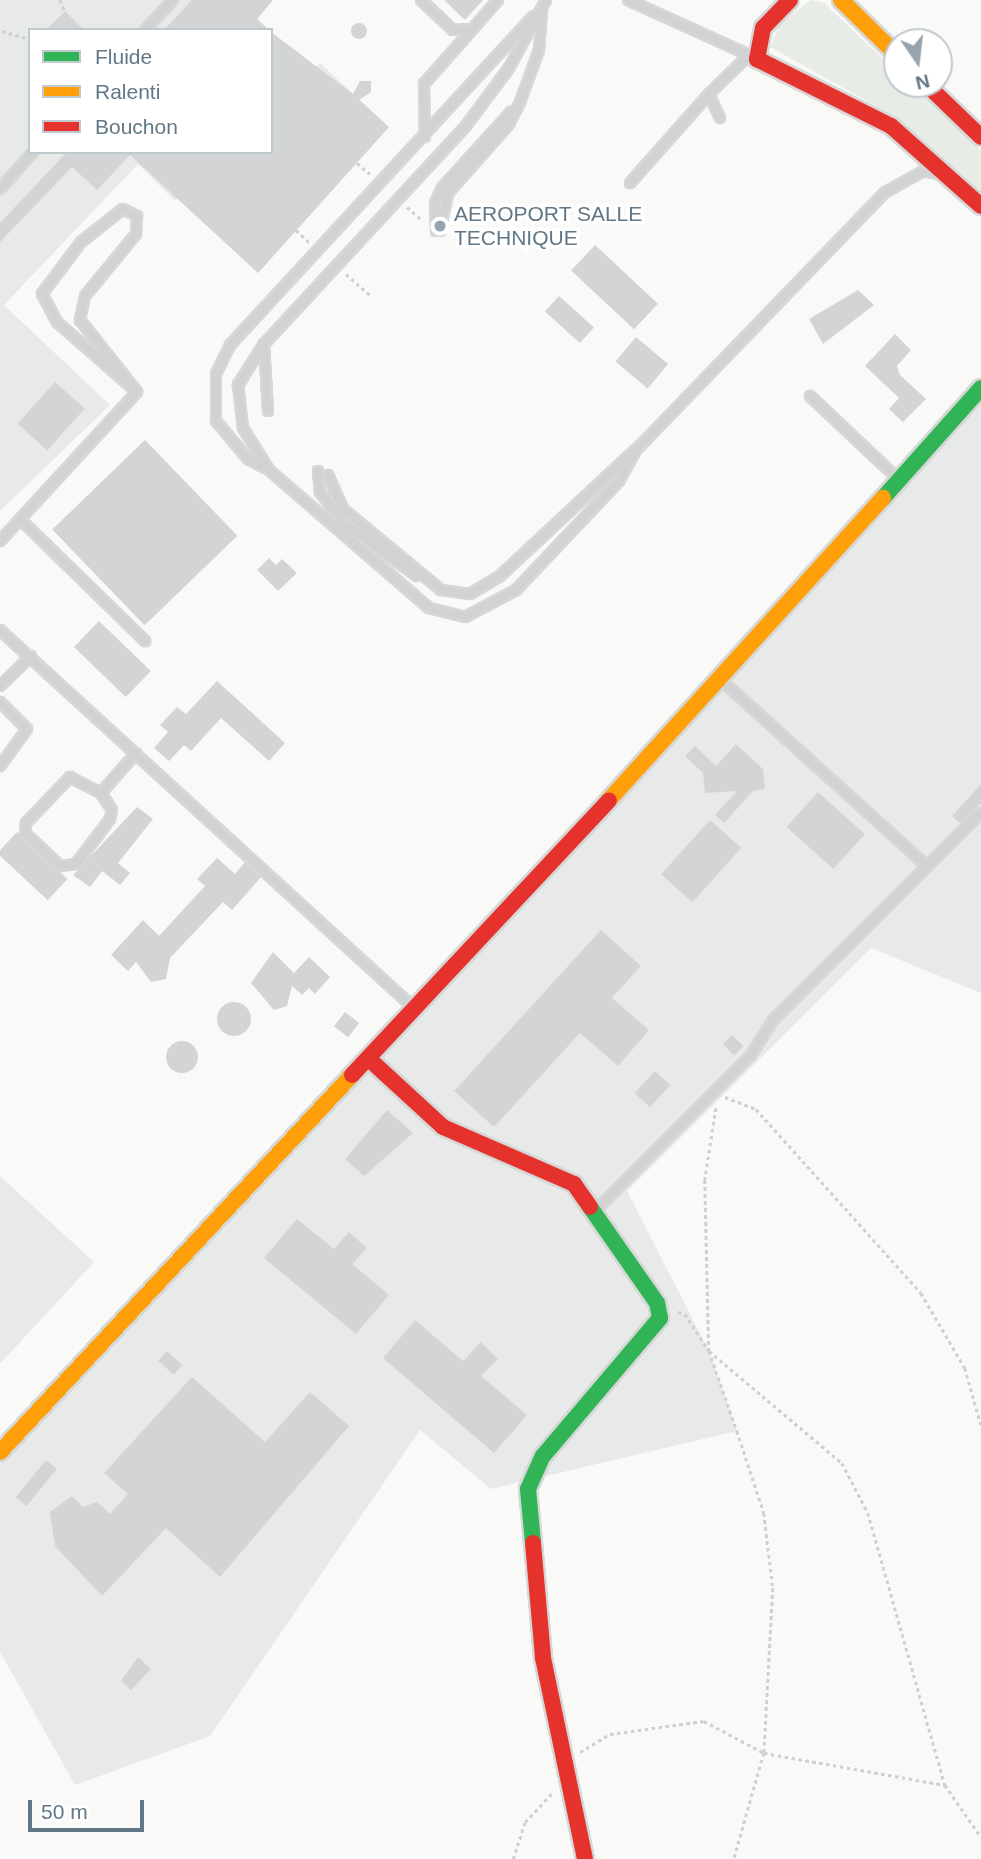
<!DOCTYPE html>
<style>
body{margin:0}
#map{position:relative;width:981px;height:1859px;overflow:hidden;background:#f9f9f8;font-family:Arial,sans-serif}
div>[style]{position:absolute}
[style*='--x']{left:calc(var(--x)*1px);top:calc(var(--y)*1px);width:calc(var(--w)*1px);rotate:calc(var(--a)*1deg)}
.built>*{inset:0;background:#e8eaea}
.green>*{inset:0;background:#e8ece6}
.building>*{inset:0;background:#d2d4d5;transform-origin:0 0}
.round{border-radius:50%}
.path>*{height:2.5px;margin-top:-1.25px;transform-origin:0;background:repeating-linear-gradient(90deg,#cecfd0 0 3.5px,transparent 0 7px)}
.roads{filter:drop-shadow(2px 0 #d6d7d7) drop-shadow(-2px 0 #d6d7d7) drop-shadow(0 2px #d6d7d7) drop-shadow(0 -2px #d6d7d7)}
.lane>*{height:8px;margin:-4px;padding:0 4px;transform-origin:4px;border-radius:4px;background:#d1d2d3}
.fast>*{height:16px;margin:-8px;padding:0 8px;transform-origin:8px;border-radius:8px;background:#30b455}
.slow>*{height:16px;margin:-8px;padding:0 8px;transform-origin:8px;border-radius:8px;background:#ff9f0a}
.jam>*{height:16px;margin:-8px;padding:0 8px;transform-origin:8px;border-radius:8px;background:#e5322d}
.dots>*{width:19px;height:19px;translate:-50% -50%;box-sizing:border-box;border:4px solid #fff;border-radius:50%}
span{translate:-50% -50%;white-space:nowrap;text-align:center;line-height:1.15;-webkit-text-stroke:7px #fff;paint-order:stroke}
.poi-label{font-size:21px;color:#627785}
.left{translate:0 -50%;text-align:left}
.legend{position:absolute;left:28px;top:28px;width:245px;height:126px;box-sizing:border-box;background:#fff;border:2px solid #c0c9ce;margin:0;padding:9px 12px;list-style:none;font-size:21px;color:#627785}
.legend li{display:flex;align-items:center;gap:14px;height:35px}
.legend b{width:35px;border:2px solid #c0c9ce}
.north{position:absolute;left:883px;top:28px;width:70px;height:70px;box-sizing:border-box;background:#fff;border:2px solid #c0c9ce;border-radius:50%;rotate:166deg;font-size:19px;font-weight:700;line-height:28px;text-align:center;color:#627785}
.north::after{content:'';display:block;margin:auto;width:24px;height:32px;background:#97a4ad;clip-path:polygon(50% 0,100% 100%,50% 72%,0 100%)}
.scale{position:absolute;left:28px;top:1800px;width:116px;height:32px;box-sizing:border-box;border:4px solid #627785;border-top:0;padding-left:9px;font-size:21px;line-height:24px;white-space:nowrap;color:#627785;-webkit-text-stroke:5px #fff;paint-order:stroke}
</style>
<div id="map">
<div class="built">
<div style="clip-path:polygon(0 0,273px 0,257px 19px,269px 30px,30px 30px,30px 152px,271px 152px,271px 32px,313px 70px,320px 63px,389px 127px,258px 273px,184px 193px,175px 201px,138px 164px,4px 305px,110px 405px,0 511px)"></div>
<div style="clip-path:polygon(981px 387px,981px 993px,871px 948px,627px 1191px,709px 1351px,737px 1431px,491px 1489px,420px 1430px,210px 1736px,75px 1785px,0 1652px,0 1449px)"></div>
<div style="clip-path:polygon(0 1176px,94px 1262px,0 1364px)"></div>
</div>
<div class="green">
<div style="clip-path:polygon(811px 0,824px 3px,897px 72px,897px 84px,910px 84px,981px 151px,981px 191px,899px 119px,770px 47px,780px 24px)"></div>
</div>
<div class="building">
<div style="clip-path:polygon(192px 0,273px 0,257px 19px,269px 30px,164px 30px)"></div>
<div style="clip-path:polygon(444px 0,483px 0,465px 20px)"></div>
<div style="clip-path:polygon(65px 11px,84px 30px,46px 30px)"></div>
<div class="round" style="left:351px;top:23px;width:16px;height:16px"></div>
<div style="clip-path:polygon(271px 32px,353px 94px,360px 81px,371px 81px,371px 92px,359px 100px,389px 127px,258px 273px,130px 155px,97px 190px,72px 167px,0 242px,0 223px,67px 152px,271px 152px)"></div>
<div style="left:595px;top:245px;width:86px;height:35px;rotate:43deg"></div>
<div style="clip-path:polygon(858px 290px,874px 305px,823px 344px,809px 319px)"></div>
<div style="left:559px;top:296px;width:47px;height:21px;rotate:42deg"></div>
<div style="clip-path:polygon(895px 334px,911px 350px,897px 366px,900px 375px,926px 399px,903px 422px,889px 409px,899px 398px,865px 366px)"></div>
<div style="left:636px;top:337px;width:42px;height:32px;rotate:40deg"></div>
<div style="left:55px;top:382px;width:40px;height:56px;rotate:42deg"></div>
<div style="left:145px;top:440px;width:133px;height:129px;rotate:46deg"></div>
<div style="clip-path:polygon(269px 558px,276px 565px,282px 559px,297px 573px,278px 591px,257px 570px)"></div>
<div style="left:99px;top:621px;width:72px;height:36px;rotate:44deg"></div>
<div style="clip-path:polygon(217px 681px,285px 743px,269px 761px,221px 718px,191px 751px,184px 745px,169px 761px,154px 748px,168px 732px,160px 725px,177px 707px,186px 714px)"></div>
<div style="clip-path:polygon(736px 744px,763px 769px,765px 789px,753px 791px,724px 823px,715px 815px,737px 791px,705px 793px,703px 773px,685px 756px,695px 746px,716px 766px)"></div>
<div style="clip-path:polygon(981px 784px,981px 803px,961px 824px,952px 816px)"></div>
<div style="left:818px;top:792px;width:63px;height:47px;rotate:42deg"></div>
<div style="clip-path:polygon(137px 807px,153px 819px,118px 863px,130px 873px,120px 885px,102px 871px,90px 887px,73px 875px)"></div>
<div style="left:710px;top:820px;width:42px;height:73px;rotate:42deg"></div>
<div style="left:17px;top:832px;width:69px;height:29px;rotate:43deg"></div>
<div style="clip-path:polygon(217px 858px,235px 874px,245px 862px,261px 877px,232px 910px,223px 902px,170px 958px,166px 979px,151px 982px,136px 962px,128px 971px,111px 955px,143px 920px,159px 936px,205px 886px,197px 879px)"></div>
<div style="clip-path:polygon(601px 930px,641px 966px,612px 998px,649px 1030px,618px 1066px,580px 1033px,494px 1127px,454px 1091px)"></div>
<div style="clip-path:polygon(273px 952px,294px 973px,309px 957px,330px 977px,315px 994px,309px 988px,302px 995px,292px 986px,287px 1006px,274px 1010px,251px 983px)"></div>
<div class="round" style="left:217px;top:1002px;width:34px;height:34px"></div>
<div style="left:345px;top:1012px;width:18px;height:18px;rotate:38deg"></div>
<div style="left:732px;top:1035px;width:16px;height:13px;rotate:45deg"></div>
<div class="round" style="left:166px;top:1041px;width:32px;height:32px"></div>
<div style="left:655px;top:1071px;width:21px;height:30px;rotate:43deg"></div>
<div style="clip-path:polygon(387px 1110px,413px 1133px,364px 1176px,345px 1159px)"></div>
<div style="clip-path:polygon(297px 1219px,334px 1249px,349px 1232px,367px 1248px,352px 1264px,389px 1295px,356px 1334px,264px 1258px)"></div>
<div style="clip-path:polygon(415px 1320px,463px 1361px,481px 1342px,498px 1359px,481px 1376px,527px 1415px,494px 1453px,383px 1358px)"></div>
<div style="left:167px;top:1351px;width:21px;height:13px;rotate:43deg"></div>
<div style="clip-path:polygon(192px 1377px,265px 1442px,310px 1392px,349px 1426px,220px 1577px,166px 1528px,102px 1596px,55px 1546px,50px 1512px,72px 1496px,83px 1507px,97px 1502px,110px 1514px,128px 1494px,104px 1473px)"></div>
<div style="left:46px;top:1460px;width:14px;height:48px;rotate:39deg"></div>
<div style="clip-path:polygon(138px 1657px,151px 1669px,131px 1690px,121px 1681px)"></div>
</div>
<div class="path">
<div style="--x:60;--y:0;--w:12;--a:66"></div>
<div style="--x:2;--y:31;--w:29;--a:16"></div>
<div style="--x:357;--y:163;--w:17;--a:40"></div>
<div style="--x:407;--y:207;--w:21;--a:41"></div>
<div style="--x:296;--y:230;--w:18;--a:43"></div>
<div style="--x:346;--y:274;--w:33;--a:41"></div>
<div style="--x:725;--y:1097;--w:33;--a:21"></div>
<div style="--x:756;--y:1109;--w:247;--a:48.1"></div>
<div style="--x:921;--y:1293;--w:87;--a:59.6"></div>
<div style="--x:965;--y:1368;--w:59;--a:74.3"></div>
<div style="--x:716;--y:1108;--w:73;--a:98.7"></div>
<div style="--x:705;--y:1180;--w:171;--a:88.7"></div>
<div style="--x:709;--y:1351;--w:174;--a:40.1"></div>
<div style="--x:842;--y:1463;--w:56;--a:62.5"></div>
<div style="--x:868;--y:1513;--w:283;--a:74.2"></div>
<div style="--x:945;--y:1785;--w:63;--a:55.3"></div>
<div style="--x:678;--y:1312;--w:7;--a:16"></div>
<div style="--x:685;--y:1314;--w:44;--a:57"></div>
<div style="--x:709;--y:1351;--w:85;--a:70.7"></div>
<div style="--x:737;--y:1431;--w:86;--a:71.8"></div>
<div style="--x:764;--y:1513;--w:76;--a:83.2"></div>
<div style="--x:773;--y:1588;--w:165;--a:93.1"></div>
<div style="--x:764;--y:1753;--w:110;--a:105.8"></div>
<div style="--x:580;--y:1752;--w:35;--a:-31"></div>
<div style="--x:610;--y:1734;--w:95;--a:-7.9"></div>
<div style="--x:704;--y:1721;--w:68;--a:28.1"></div>
<div style="--x:764;--y:1753;--w:184;--a:10"></div>
<div style="--x:513;--y:1859;--w:39;--a:-72"></div>
<div style="--x:525;--y:1822;--w:40;--a:-47"></div>
</div>
<div class="roads">
<div class="lane">
<div style="--x:421;--y:0;--w:44;--a:43.2"></div>
<div style="--x:453;--y:30;--w:16;--a:-4"></div>
<div style="--x:546;--y:0;--w:77;--a:118.6"></div>
<div style="--x:509;--y:68;--w:74;--a:126.7"></div>
<div style="--x:465;--y:127;--w:296;--a:132.8"></div>
<div style="--x:264;--y:344;--w:49;--a:122.4"></div>
<div style="--x:238;--y:385;--w:43;--a:83.4"></div>
<div style="--x:243;--y:428;--w:49;--a:58.2"></div>
<div style="--x:269;--y:470;--w:211;--a:40.8"></div>
<div style="--x:429;--y:608;--w:37;--a:14"></div>
<div style="--x:465;--y:617;--w:58;--a:-27.9"></div>
<div style="--x:516;--y:590;--w:150;--a:-46.6"></div>
<div style="--x:619;--y:481;--w:37;--a:-61"></div>
<div style="--x:637;--y:449;--w:356;--a:-46"></div>
<div style="--x:884;--y:193;--w:45;--a:-29.4"></div>
<div style="--x:923;--y:171;--w:14;--a:12"></div>
<div style="--x:628;--y:0;--w:141;--a:24.4"></div>
<div style="--x:145;--y:30;--w:41;--a:-47"></div>
<div style="--x:720;--y:118;--w:26;--a:-115"></div>
<div style="--x:709;--y:94;--w:56;--a:-44.3"></div>
<div style="--x:425;--y:137;--w:53;--a:-91.1"></div>
<div style="--x:424;--y:84;--w:112;--a:-48.6"></div>
<div style="--x:630;--y:183;--w:119;--a:-48.4"></div>
<div style="--x:0;--y:189;--w:50;--a:-48.3"></div>
<div style="--x:123;--y:209;--w:16;--a:27"></div>
<div style="--x:137;--y:216;--w:18;--a:93"></div>
<div style="--x:136;--y:234;--w:80;--a:129.4"></div>
<div style="--x:85;--y:296;--w:25;--a:102"></div>
<div style="--x:80;--y:320;--w:92;--a:51.6"></div>
<div style="--x:137;--y:392;--w:106;--a:-138.8"></div>
<div style="--x:57;--y:322;--w:32;--a:-118"></div>
<div style="--x:42;--y:294;--w:65;--a:-53.1"></div>
<div style="--x:81;--y:242;--w:53;--a:-38.2"></div>
<div style="--x:436;--y:231;--w:28;--a:-92"></div>
<div style="--x:435;--y:203;--w:17;--a:-65"></div>
<div style="--x:442;--y:188;--w:103;--a:-47.8"></div>
<div style="--x:440;--y:231;--w:39;--a:-78"></div>
<div style="--x:448;--y:193;--w:92;--a:-48.5"></div>
<div style="--x:509;--y:124;--w:25;--a:-63"></div>
<div style="--x:520;--y:102;--w:55;--a:-69.9"></div>
<div style="--x:539;--y:50;--w:40;--a:-85.7"></div>
<div style="--x:264;--y:344;--w:67;--a:86.6"></div>
<div style="--x:810;--y:396;--w:122;--a:43.3"></div>
<div style="--x:265;--y:468;--w:19;--a:-152"></div>
<div style="--x:248;--y:459;--w:50;--a:-130.1"></div>
<div style="--x:216;--y:421;--w:47;--a:-90"></div>
<div style="--x:216;--y:374;--w:32;--a:-64"></div>
<div style="--x:230;--y:345;--w:447;--a:-47.3"></div>
<div style="--x:318;--y:471;--w:21;--a:85"></div>
<div style="--x:320;--y:492;--w:39;--a:53"></div>
<div style="--x:343;--y:523;--w:91;--a:35.6"></div>
<div style="--x:328;--y:475;--w:37;--a:66"></div>
<div style="--x:343;--y:509;--w:127;--a:39.6"></div>
<div style="--x:441;--y:590;--w:29;--a:8"></div>
<div style="--x:470;--y:594;--w:35;--a:-31"></div>
<div style="--x:500;--y:576;--w:183;--a:-43"></div>
<div style="--x:20;--y:519;--w:175;--a:44.3"></div>
<div style="--x:0;--y:541;--w:202;--a:-47.4"></div>
<div style="--x:0;--y:630;--w:561;--a:42.4"></div>
<div style="--x:721;--y:680;--w:278;--a:42.1"></div>
<div style="--x:0;--y:686;--w:43;--a:-44.1"></div>
<div style="--x:0;--y:702;--w:38;--a:45"></div>
<div style="--x:27;--y:729;--w:46;--a:126.1"></div>
<div style="--x:101;--y:793;--w:35;--a:-153"></div>
<div style="--x:70;--y:777;--w:64;--a:133.7"></div>
<div style="--x:26;--y:823;--w:10;--a:96"></div>
<div style="--x:25;--y:833;--w:48;--a:43.3"></div>
<div style="--x:60;--y:866;--w:16;--a:-7"></div>
<div style="--x:76;--y:864;--w:56;--a:-52.9"></div>
<div style="--x:110;--y:819;--w:9;--a:-77"></div>
<div style="--x:112;--y:810;--w:20;--a:-123"></div>
<div style="--x:101;--y:793;--w:53;--a:-48.8"></div>
<div style="--x:594;--y:1212;--w:222;--a:-45"></div>
<div style="--x:751;--y:1055;--w:41;--a:-57.8"></div>
<div style="--x:773;--y:1020;--w:293;--a:-44.9"></div>
</div>
<div class="fast">
<div style="--x:883;--y:498;--w:147;--a:-48.3"></div>
<div style="--x:533;--y:1543;--w:54;--a:-95.3"></div>
<div style="--x:528;--y:1489;--w:36;--a:-66"></div>
<div style="--x:543;--y:1456;--w:181;--a:-49.7"></div>
<div style="--x:660;--y:1318;--w:15;--a:-101"></div>
<div style="--x:657;--y:1303;--w:117;--a:-124.9"></div>
</div>
<div class="slow">
<div style="--x:841;--y:0;--w:78;--a:44.5"></div>
<div style="--x:609;--y:800;--w:408;--a:-47.8"></div>
<div style="--x:0;--y:1452;--w:516;--a:-46.96"></div>
</div>
<div class="jam">
<div style="--x:790;--y:0;--w:39;--a:134"></div>
<div style="--x:763;--y:28;--w:32;--a:101"></div>
<div style="--x:757;--y:59;--w:150;--a:26.6"></div>
<div style="--x:891;--y:126;--w:120;--a:41.6"></div>
<div style="--x:926;--y:84;--w:76;--a:43.9"></div>
<div style="--x:369;--y:1059;--w:100;--a:42.6"></div>
<div style="--x:443;--y:1127;--w:143;--a:23.5"></div>
<div style="--x:574;--y:1184;--w:28;--a:55"></div>
<div style="--x:352;--y:1075;--w:376;--a:-46.9"></div>
<div style="--x:533;--y:1543;--w:115;--a:85"></div>
<div style="--x:543;--y:1658;--w:205;--a:78.2"></div>
</div>
</div>
<div class="dots">
<div style="left:440px;top:226px;background:#97a4ad"></div>
</div>
<div class="poi-label">
<span class="left" style="left:454px;top:226px">AEROPORT SALLE<br>TECHNIQUE</span>
</div>
<ul class="legend">
<li><b style="height:9px;background:#30b455"></b>Fluide</li>
<li><b style="height:9px;background:#ff9f0a"></b>Ralenti</li>
<li><b style="height:9px;background:#e5322d"></b>Bouchon</li>
</ul>
<div class="north">N</div>
<div class="scale">50 m</div>
</div>
